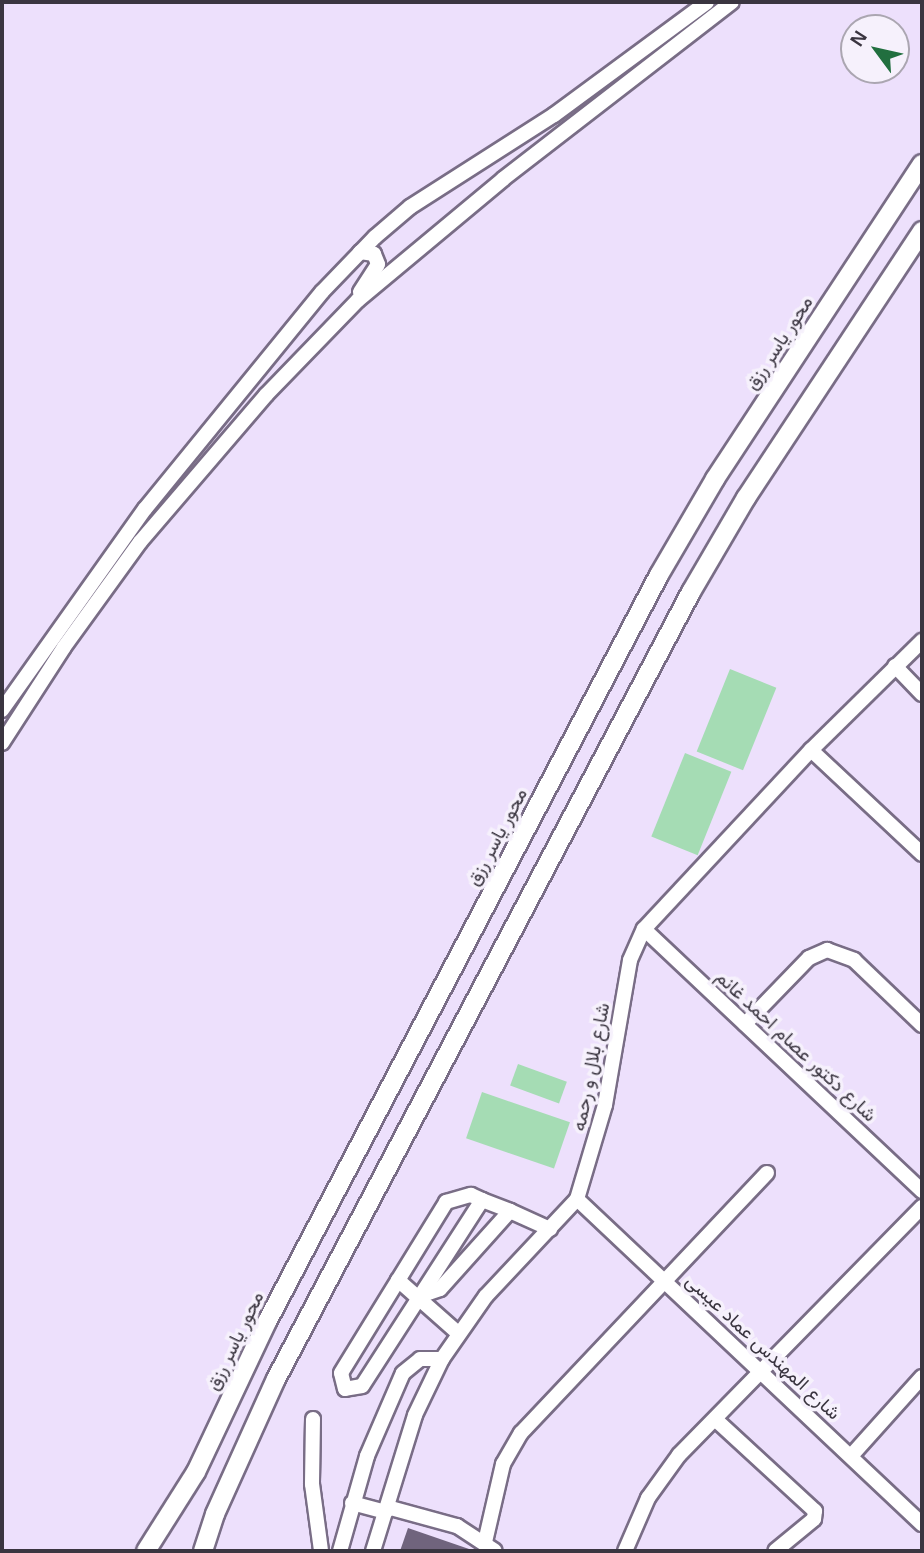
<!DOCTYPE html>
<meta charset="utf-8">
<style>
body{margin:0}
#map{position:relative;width:924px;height:1553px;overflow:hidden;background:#ede0fc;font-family:Helvetica,Vazirmatn,sans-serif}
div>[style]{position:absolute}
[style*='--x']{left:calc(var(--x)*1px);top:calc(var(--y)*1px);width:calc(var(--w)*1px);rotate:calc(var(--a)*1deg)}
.green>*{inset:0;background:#a5dcb4;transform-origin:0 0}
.building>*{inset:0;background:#70647d}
.roads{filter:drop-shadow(2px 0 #796d86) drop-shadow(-2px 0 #796d86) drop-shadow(0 2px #796d86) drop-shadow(0 -2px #796d86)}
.minor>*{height:14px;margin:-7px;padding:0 7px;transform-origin:7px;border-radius:7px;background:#fff}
.major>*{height:18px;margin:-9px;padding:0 9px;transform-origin:9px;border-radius:9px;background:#fff}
span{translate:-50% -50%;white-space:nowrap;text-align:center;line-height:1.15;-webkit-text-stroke:7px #f6f1fc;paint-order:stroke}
.street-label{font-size:19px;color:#3a3540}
.frame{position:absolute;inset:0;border:4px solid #3a3540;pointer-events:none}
.north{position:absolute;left:840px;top:14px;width:70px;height:70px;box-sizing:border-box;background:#f6f1fc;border:2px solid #aba6b1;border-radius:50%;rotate:303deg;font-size:19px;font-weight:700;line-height:28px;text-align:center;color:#3a3540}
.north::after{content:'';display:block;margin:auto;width:24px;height:32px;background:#216f3f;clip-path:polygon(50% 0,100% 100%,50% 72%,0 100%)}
</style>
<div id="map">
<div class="green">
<div style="left:730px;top:669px;width:50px;height:89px;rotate:22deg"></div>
<div style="left:685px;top:753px;width:50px;height:90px;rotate:22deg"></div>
<div style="left:518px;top:1064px;width:52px;height:23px;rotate:20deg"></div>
<div style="left:482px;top:1092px;width:93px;height:49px;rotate:19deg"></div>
</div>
<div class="building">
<div style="clip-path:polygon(408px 1528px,469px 1549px,468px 1551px,400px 1551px)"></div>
</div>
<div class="roads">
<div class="minor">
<div style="--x:360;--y:292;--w:33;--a:-57"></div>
<div style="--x:378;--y:264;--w:11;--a:-112"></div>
<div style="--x:374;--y:254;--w:14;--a:-172"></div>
<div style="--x:895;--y:666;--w:39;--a:46"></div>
<div style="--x:2;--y:710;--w:247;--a:-54.6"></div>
<div style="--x:145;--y:509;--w:280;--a:-50.8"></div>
<div style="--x:322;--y:292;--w:76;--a:-46.1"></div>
<div style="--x:375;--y:237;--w:46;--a:-40.6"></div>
<div style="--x:410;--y:207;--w:171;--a:-32.6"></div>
<div style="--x:554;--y:115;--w:190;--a:-36.4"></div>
<div style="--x:2;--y:743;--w:114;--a:-57.1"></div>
<div style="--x:64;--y:647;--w:130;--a:-54.1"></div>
<div style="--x:140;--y:542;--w:194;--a:-49.4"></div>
<div style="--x:266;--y:395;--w:132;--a:-45.9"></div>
<div style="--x:358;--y:300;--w:189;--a:-39.8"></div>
<div style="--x:503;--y:179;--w:289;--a:-37.7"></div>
<div style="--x:811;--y:750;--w:152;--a:43.1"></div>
<div style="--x:644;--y:929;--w:382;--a:43.3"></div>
<div style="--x:745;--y:1024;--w:92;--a:-45.9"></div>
<div style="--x:809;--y:958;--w:20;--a:-24"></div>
<div style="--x:827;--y:950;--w:29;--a:20"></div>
<div style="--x:854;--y:960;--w:94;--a:43.7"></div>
<div style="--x:577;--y:1199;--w:474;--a:43.3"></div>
<div style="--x:482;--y:1200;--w:221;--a:122.8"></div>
<div style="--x:362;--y:1386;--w:17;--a:170"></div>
<div style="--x:345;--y:1389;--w:16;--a:-104"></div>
<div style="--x:341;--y:1373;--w:201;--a:-58.4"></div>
<div style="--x:446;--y:1202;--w:26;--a:-16"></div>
<div style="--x:471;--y:1195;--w:12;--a:24"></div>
<div style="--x:482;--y:1200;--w:30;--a:21"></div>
<div style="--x:510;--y:1211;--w:44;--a:24.2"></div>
<div style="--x:398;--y:1280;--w:80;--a:41.5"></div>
<div style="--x:420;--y:1296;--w:21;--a:-19"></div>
<div style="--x:440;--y:1289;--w:105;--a:-48.1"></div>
<div style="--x:313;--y:1419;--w:65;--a:90.9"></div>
<div style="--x:312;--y:1484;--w:68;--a:82.3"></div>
<div style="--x:715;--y:1419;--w:136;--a:42.6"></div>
<div style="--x:815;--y:1511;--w:8;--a:97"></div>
<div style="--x:814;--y:1519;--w:50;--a:140.6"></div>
<div style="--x:851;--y:1456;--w:106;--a:-48.1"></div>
<div style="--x:352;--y:1503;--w:35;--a:15"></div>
<div style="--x:387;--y:1507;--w:73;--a:15.2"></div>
<div style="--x:457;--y:1526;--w:45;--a:33.3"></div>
<div style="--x:485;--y:1542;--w:80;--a:-77"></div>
<div style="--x:503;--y:1464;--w:36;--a:-60"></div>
<div style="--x:521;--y:1433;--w:358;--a:-46.6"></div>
<div style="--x:340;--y:1551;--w:99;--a:-74.1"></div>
<div style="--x:367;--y:1456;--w:90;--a:-66.6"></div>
<div style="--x:403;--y:1373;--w:22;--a:-39"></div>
<div style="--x:420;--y:1359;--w:22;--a:0"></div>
<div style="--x:373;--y:1551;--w:142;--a:-72.8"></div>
<div style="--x:415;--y:1415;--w:62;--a:-64.3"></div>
<div style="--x:442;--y:1359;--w:77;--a:-55.1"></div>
<div style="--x:486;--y:1296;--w:133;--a:-46.8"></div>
<div style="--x:577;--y:1199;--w:98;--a:-73.4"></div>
<div style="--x:605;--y:1105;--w:147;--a:-80.2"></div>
<div style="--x:630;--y:960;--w:34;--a:-66"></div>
<div style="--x:644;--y:929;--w:245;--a:-47"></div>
<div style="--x:811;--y:750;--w:156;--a:-44.5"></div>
<div style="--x:625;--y:1551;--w:58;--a:-66.5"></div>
<div style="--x:648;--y:1498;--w:53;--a:-54.2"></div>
<div style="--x:679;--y:1455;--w:347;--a:-45.6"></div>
</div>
<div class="major">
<div style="--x:146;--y:1551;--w:93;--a:-57.7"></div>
<div style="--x:196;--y:1472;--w:168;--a:-64.7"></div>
<div style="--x:268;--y:1320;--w:841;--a:-62.31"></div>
<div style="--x:659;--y:575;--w:111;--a:-59.7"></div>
<div style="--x:715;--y:479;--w:377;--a:-56.7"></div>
<div style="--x:203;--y:1551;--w:39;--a:-72"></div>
<div style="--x:215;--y:1514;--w:148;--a:-65.7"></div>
<div style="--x:276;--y:1379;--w:890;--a:-62.2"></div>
<div style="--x:691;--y:592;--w:109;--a:-59.7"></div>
<div style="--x:746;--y:498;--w:320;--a:-56.6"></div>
</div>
</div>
<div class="street-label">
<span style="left:779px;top:343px;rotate:-57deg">محور ياسر رزق</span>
<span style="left:497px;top:837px;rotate:-62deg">محور ياسر رزق</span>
<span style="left:796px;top:1046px;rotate:43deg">شارع دكتور عصام احمد غانم</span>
<span style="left:591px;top:1067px;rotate:-79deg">شارع بلال و رحمه</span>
<span style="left:235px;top:1341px;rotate:-64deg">محور ياسر رزق</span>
<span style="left:763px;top:1347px;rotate:43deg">شارع المهندس عماد عيسى</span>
</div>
<div class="frame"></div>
<div class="north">N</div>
</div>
